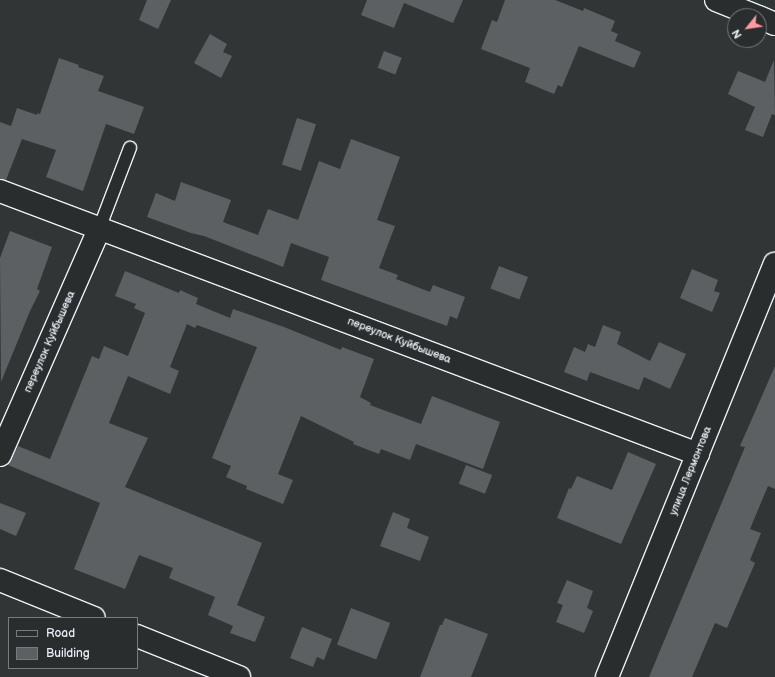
<!DOCTYPE html>
<meta charset="utf-8">
<style>
body{margin:0}
#map{position:relative;width:775px;height:677px;overflow:hidden;background:#323536;font-family:"Balsamiq Sans",sans-serif}
div>[style]{position:absolute}
[style*='--x']{left:calc(var(--x)*1px);top:calc(var(--y)*1px);width:calc(var(--w)*1px);rotate:calc(var(--a)*1deg)}
.building>*{inset:0;background:#5c6063;transform-origin:0 0}
.roads{filter:drop-shadow(1px 0 #e8f1f8) drop-shadow(-1px 0 #e8f1f8) drop-shadow(0 1px #e8f1f8) drop-shadow(0 -1px #e8f1f8)}
.service>*{height:12px;margin:-6px;padding:0 6px;transform-origin:6px;border-radius:6px;background:#2a2d2e}
.minor>*{height:22px;margin:-11px;padding:0 11px;transform-origin:11px;border-radius:11px;background:#2a2d2e}
.secondary>*{height:22px;margin:-11px;padding:0 11px;transform-origin:11px;border-radius:11px;background:#2a2d2e}
span{translate:-50% -50%;white-space:nowrap;text-align:center;line-height:1.15;-webkit-text-stroke:3px #2a2d2e;paint-order:stroke}
.street-label{font-size:11px;color:#e8f1f8}
.legend{position:absolute;left:8px;top:617px;width:130px;height:52px;box-sizing:border-box;background:#2a2d2e;border:1px solid #767b7f;margin:0;padding:5px 7px;list-style:none;font-size:12px;color:#e8f1f8}
.legend li{display:flex;align-items:center;gap:8px;height:20px}
.legend b{width:20px;border:1px solid #767b7f}
.north{position:absolute;left:727px;top:8px;width:40px;height:40px;box-sizing:border-box;background:#2a2d2e;border:1px solid #767b7f;border-radius:50%;rotate:240deg;font-size:11px;font-weight:700;line-height:16px;text-align:center;color:#e8f1f8}
.north::after{content:'';display:block;margin:auto;width:14px;height:18px;background:#ff9aa2;clip-path:polygon(50% 0,100% 100%,50% 72%,0 100%)}
</style>
<div id="map">
<div class="building">
<div style="clip-path:polygon(147px 0,171px 0,158px 29px,139px 20px)"></div>
<div style="clip-path:polygon(367px 0,463px 0,453px 23px,404px 3px,394px 28px,361px 15px)"></div>
<div style="clip-path:polygon(505px 0,555px 0,583px 11px,584px 8px,615px 21px,611px 31px,618px 34px,615px 41px,641px 52px,634px 68px,579px 46px,562px 87px,558px 85px,554px 94px,525px 82px,530px 68px,481px 49px,492px 20px,497px 22px)"></div>
<div style="clip-path:polygon(210px 34px,227px 44px,223px 52px,232px 56px,221px 78px,194px 63px)"></div>
<div style="left:384px;top:51px;width:19px;height:18px;rotate:21deg"></div>
<div style="clip-path:polygon(59px 58px,79px 65px,78px 67px,104px 76px,98px 91px,144px 107px,134px 134px,106px 124px,83px 191px,46px 177px,56px 150px,22px 139px,6px 180px,0 179px,0 122px,11px 126px,17px 108px,37px 115px,37px 113px,40px 114px)"></div>
<div style="clip-path:polygon(774px 60px,775px 115px,772px 114px,763px 137px,745px 130px,755px 107px,728px 94px,738px 71px,765px 82px)"></div>
<div style="left:297px;top:118px;width:20px;height:49px;rotate:18deg"></div>
<div style="clip-path:polygon(351px 139px,400px 157px,377px 220px,395px 226px,379px 268px,398px 275px,396px 279px,430px 292px,433px 285px,465px 297px,457px 319px,450px 316px,447px 326px,321px 280px,329px 257px,291px 243px,283px 267px,204px 236px,191px 233px,147px 217px,156px 193px,175px 201px,181px 182px,231px 200px,223px 222px,258px 235px,268px 209px,298px 220px,319px 161px,340px 169px)"></div>
<div style="clip-path:polygon(10px 231px,52px 247px,37px 289px,40px 291px,30px 311px,1px 382px,0 258px)"></div>
<div style="left:499px;top:266px;width:31px;height:24px;rotate:21deg"></div>
<div style="clip-path:polygon(692px 269px,718px 280px,714px 291px,720px 293px,712px 312px,680px 298px)"></div>
<div style="clip-path:polygon(125px 271px,179px 293px,180px 290px,198px 298px,196px 304px,230px 318px,233px 309px,284px 327px,341px 350px,342px 347px,374px 359px,360px 397px,371px 403px,370px 405px,421px 424px,432px 396px,500px 422px,483px 469px,416px 444px,410px 460px,381px 449px,379px 454px,353px 444px,354px 442px,301px 416px,278px 474px,293px 480px,283px 504px,246px 489px,247px 486px,226px 477px,231px 466px,212px 458px,257px 347px,197px 325px,195px 328px,187px 324px,170px 367px,179px 371px,170px 394px,128px 376px,109px 423px,148px 438px,125px 487px,262px 543px,237px 605px,265px 617px,255px 642px,230px 633px,233px 626px,208px 615px,215px 597px,169px 578px,173px 568px,139px 555px,125px 589px,74px 569px,100px 503px,8px 465px,18px 446px,50px 459px,92px 356px,99px 359px,104px 346px,128px 356px,145px 313px,134px 308px,136px 304px,115px 296px)"></div>
<div style="clip-path:polygon(603px 325px,621px 332px,617px 344px,650px 361px,659px 342px,686px 354px,670px 389px,644px 377px,639px 390px,590px 372px,587px 381px,564px 372px,574px 347px,585px 352px,588px 344px,595px 347px)"></div>
<div style="clip-path:polygon(775px 366px,775px 489px,768px 486px,750px 529px,761px 533px,750px 560px,755px 563px,727px 628px,715px 623px,692px 677px,649px 677px,745px 447px,740px 446px)"></div>
<div style="clip-path:polygon(628px 452px,656px 464px,621px 544px,557px 518px,569px 488px,571px 489px,577px 476px,612px 490px)"></div>
<div style="left:466px;top:465px;width:28px;height:20px;rotate:21deg"></div>
<div style="clip-path:polygon(0 503px,26px 513px,16px 536px,0 529px)"></div>
<div style="clip-path:polygon(393px 512px,410px 519px,407px 528px,429px 537px,420px 561px,380px 546px)"></div>
<div style="clip-path:polygon(567px 580px,593px 591px,587px 608px,593px 611px,584px 633px,556px 622px,563px 605px,557px 603px)"></div>
<div style="left:351px;top:608px;width:42px;height:39px;rotate:21deg"></div>
<div style="clip-path:polygon(445px 618px,488px 634px,471px 677px,420px 677px,440px 625px,442px 625px)"></div>
<div style="clip-path:polygon(302px 627px,332px 639px,324px 660px,317px 657px,313px 667px,290px 658px)"></div>
</div>
<div class="roads">
<div class="service">
<div style="--x:99;--y:229;--w:87;--a:-69.1"></div>
</div>
<div class="minor">
<div style="--x:0;--y:191;--w:746;--a:20.65"></div>
<div style="--x:0;--y:455;--w:247;--a:-66.3"></div>
<div style="--x:0;--y:580;--w:101;--a:22"></div>
<div style="--x:137;--y:636;--w:110;--a:21.9"></div>
</div>
<div class="secondary">
<div style="--x:716;--y:0;--w:43;--a:21.8"></div>
<div style="--x:759;--y:17;--w:17;--a:24"></div>
<div style="--x:607;--y:677;--w:446;--a:-67.9"></div>
</div>
</div>
<div class="street-label">
<span style="left:399px;top:341px;rotate:21deg">переулок Куйбышева</span>
<span style="left:50px;top:342px;rotate:-66deg">переулок Куйбышева</span>
<span style="left:691px;top:471px;rotate:-68deg">улица Лермонтова</span>
</div>
<ul class="legend">
<li><b style="height:5px;background:#2a2d2e"></b>Road</li>
<li><b style="height:11px;background:#5c6063"></b>Building</li>
</ul>
<div class="north">N</div>
</div>
